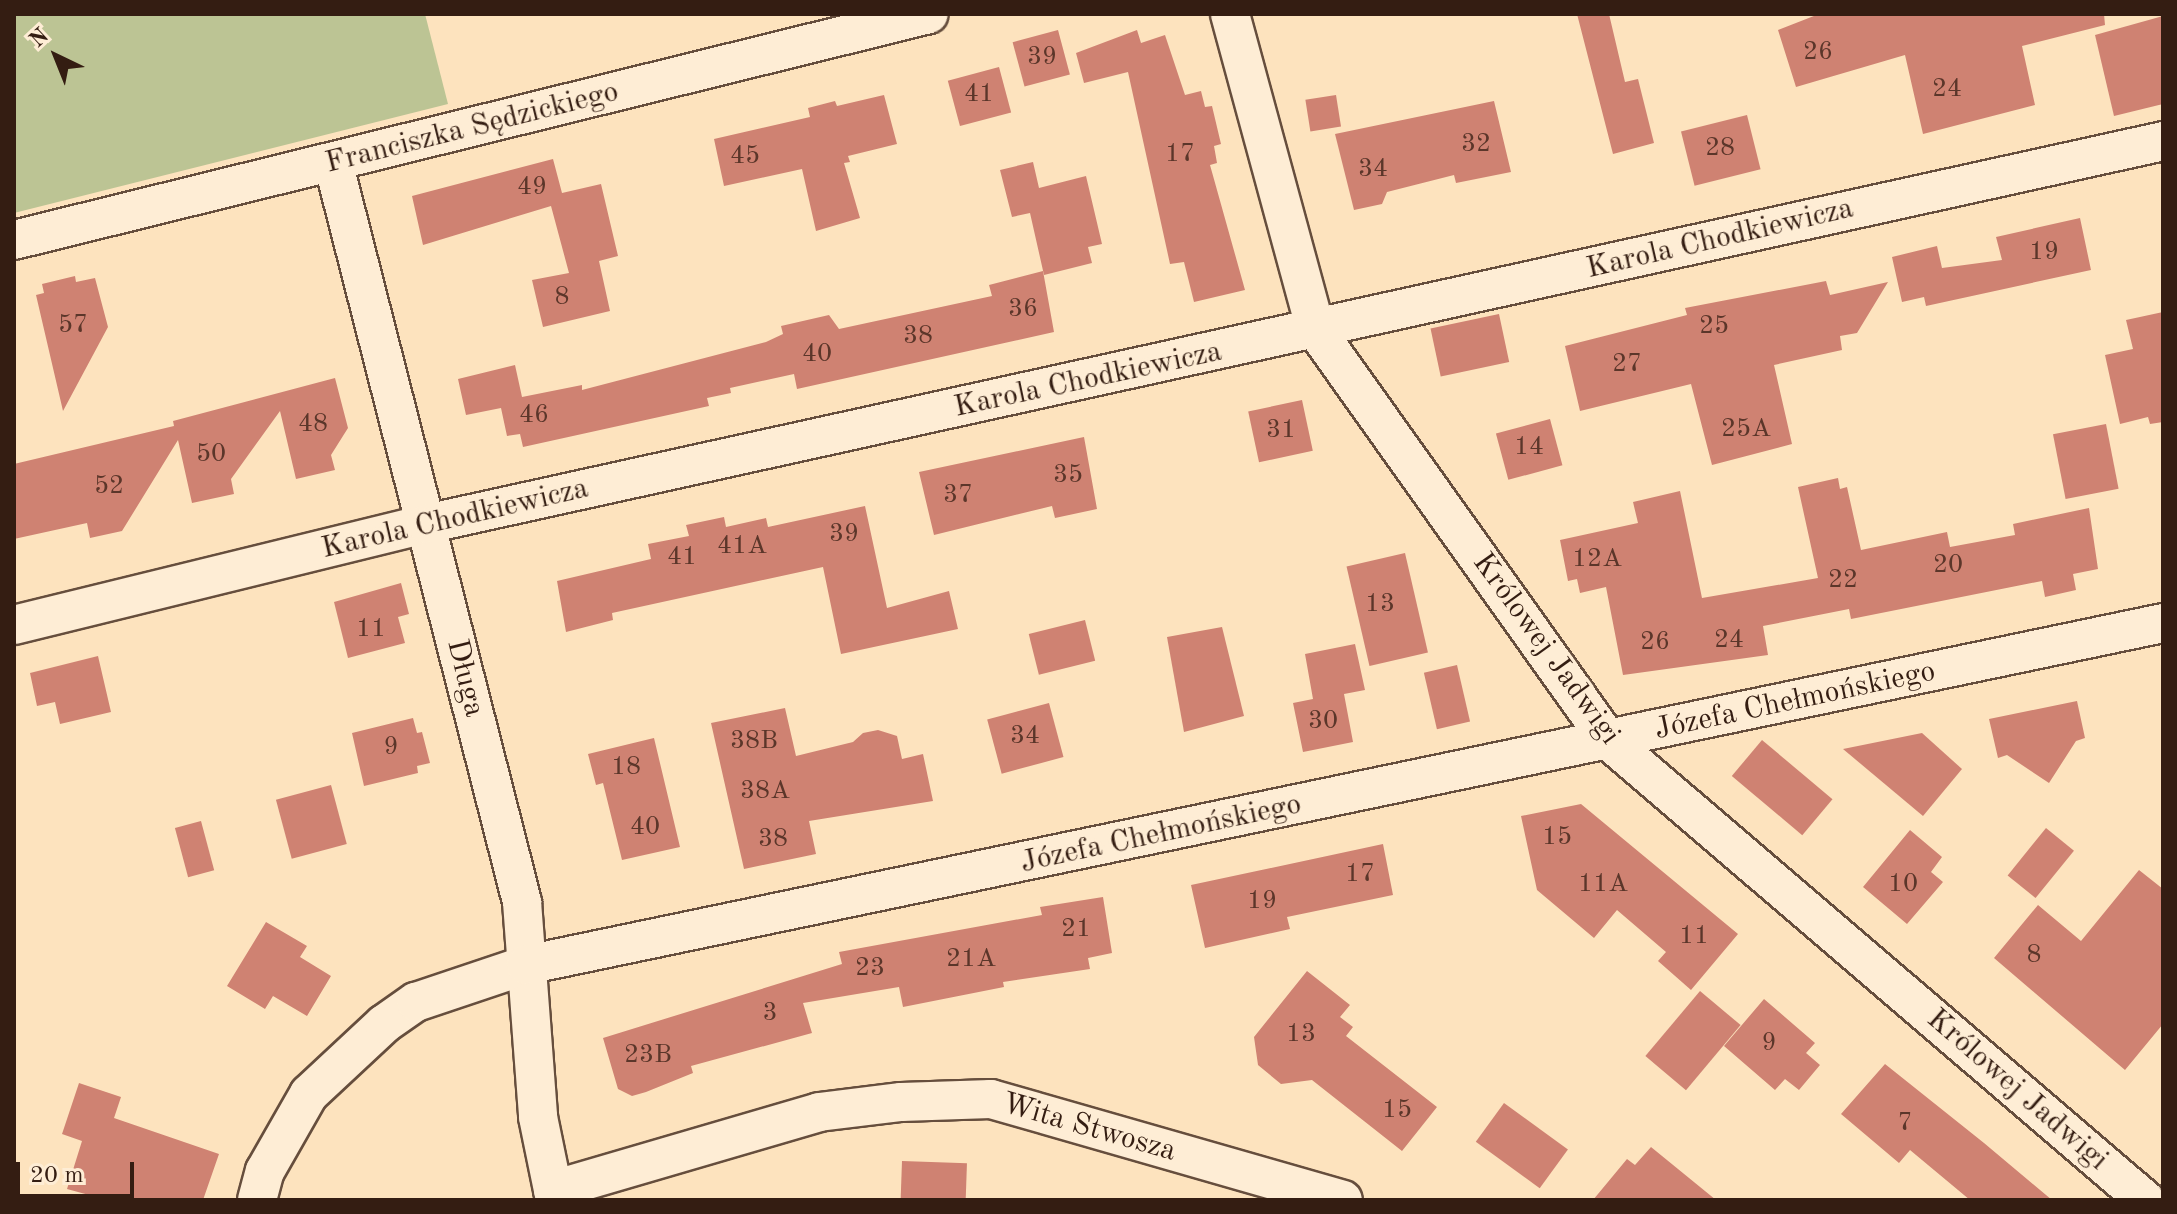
<!DOCTYPE html>
<meta charset="utf-8">
<style>
body{margin:0}
#map{position:relative;width:2177px;height:1214px;overflow:hidden;background:#fde3be;font-family:"Old Standard TT",serif}
div>[style]{position:absolute}
[style*='--x']{left:calc(var(--x)*1px);top:calc(var(--y)*1px);width:calc(var(--w)*1px);rotate:calc(var(--a)*1deg)}
.green>*{inset:0;background:#bcc494}
.building>*{inset:0;background:#cf8272;transform-origin:0 0}
.roads{filter:drop-shadow(2px 0 #664e3d) drop-shadow(-2px 0 #664e3d) drop-shadow(0 2px #664e3d) drop-shadow(0 -2px #664e3d)}
.minor>*{height:38px;margin:-19px;padding:0 19px;transform-origin:19px;border-radius:19px;background:#feedd5}
span{translate:-50% -50%;white-space:nowrap;text-align:center;line-height:1.15;-webkit-text-stroke:6px #feedd5;paint-order:stroke}
.number-label{font-size:26px;color:#5b362a}
.number-label span{-webkit-text-stroke-width:0}
.street-label{font-size:30px;color:#341d12}
.frame{position:absolute;inset:0;border:16px solid #341d12;pointer-events:none}
.north{position:absolute;left:16px;top:16px;width:80px;height:80px;-webkit-text-stroke:6px #feedd5;paint-order:stroke;rotate:317deg;font-size:22px;font-weight:700;line-height:32px;text-align:center;color:#341d12}
.north::after{content:'';display:block;margin:auto;width:28px;height:36px;background:#341d12;clip-path:polygon(50% 0,100% 100%,50% 72%,0 100%)}
.scale{position:absolute;left:16px;top:1162px;width:118px;height:36px;box-sizing:border-box;border:4px solid #341d12;border-top:0;padding-left:10px;font-size:24px;line-height:28px;white-space:nowrap;color:#341d12;-webkit-text-stroke:6px #feedd5;paint-order:stroke}
</style>
<div id="map">
<div class="green">
<div style="clip-path:polygon(14px 14px,425px 14px,448px 104px,14px 213px)"></div>
</div>
<div class="building">
<div style="clip-path:polygon(1577px 14px,1609px 14px,1625px 82px,1638px 79px,1654px 143px,1613px 154px)"></div>
<div style="clip-path:polygon(1819px 14px,2104px 14px,2105px 25px,2022px 46px,2035px 105px,1923px 134px,1905px 55px,1796px 87px,1778px 30px)"></div>
<div style="clip-path:polygon(2163px 16px,2163px 104px,2114px 116px,2095px 35px)"></div>
<div style="left:1058px;top:30px;width:46px;height:47px;rotate:75deg"></div>
<div style="clip-path:polygon(1137px 30px,1141px 43px,1165px 35px,1185px 95px,1201px 91px,1205px 107px,1212px 106px,1221px 144px,1214px 146px,1217px 163px,1210px 165px,1245px 290px,1194px 302px,1184px 262px,1170px 264px,1128px 72px,1084px 83px,1076px 53px)"></div>
<div style="left:999px;top:67px;width:47px;height:53px;rotate:75deg"></div>
<div style="clip-path:polygon(884px 95px,897px 144px,848px 156px,850px 162px,844px 163px,860px 218px,816px 231px,802px 169px,724px 186px,714px 139px,810px 117px,808px 108px,835px 101px,837px 106px)"></div>
<div style="left:1336px;top:95px;width:32px;height:31px;rotate:81deg"></div>
<div style="clip-path:polygon(1494px 101px,1511px 172px,1456px 183px,1454px 175px,1387px 192px,1382px 204px,1354px 210px,1335px 134px)"></div>
<div style="left:1747px;top:115px;width:56px;height:68px;rotate:76deg"></div>
<div style="clip-path:polygon(553px 159px,562px 193px,601px 184px,618px 256px,599px 261px,610px 311px,543px 327px,532px 280px,569px 273px,551px 206px,423px 245px,412px 196px)"></div>
<div style="clip-path:polygon(1033px 162px,1039px 188px,1086px 176px,1102px 244px,1088px 247px,1092px 263px,1044px 275px,1030px 213px,1012px 217px,1000px 170px)"></div>
<div style="clip-path:polygon(2080px 218px,2091px 270px,1926px 306px,1924px 297px,1902px 302px,1892px 257px,1937px 246px,1942px 268px,2002px 260px,1996px 237px)"></div>
<div style="clip-path:polygon(1043px 271px,1054px 332px,797px 389px,794px 374px,730px 388px,731px 393px,707px 398px,709px 406px,523px 447px,520px 434px,507px 436px,501px 408px,466px 415px,458px 379px,515px 365px,522px 397px,582px 385px,582px 390px,766px 342px,783px 334px,781px 326px,829px 315px,839px 329px,992px 296px,989px 285px)"></div>
<div style="clip-path:polygon(75px 276px,76px 282px,95px 278px,108px 327px,63px 411px,36px 295px,44px 293px,42px 284px)"></div>
<div style="clip-path:polygon(1826px 281px,1830px 295px,1888px 282px,1857px 333px,1840px 336px,1842px 350px,1774px 365px,1792px 444px,1712px 465px,1691px 384px,1580px 411px,1565px 346px,1687px 315px,1685px 308px)"></div>
<div style="clip-path:polygon(2163px 312px,2163px 422px,2150px 424px,2148px 417px,2120px 424px,2105px 355px,2133px 349px,2126px 320px)"></div>
<div style="left:1499px;top:314px;width:49px;height:70px;rotate:78deg"></div>
<div style="clip-path:polygon(335px 378px,348px 428px,331px 455px,335px 470px,296px 479px,280px 411px,231px 479px,234px 494px,192px 503px,178px 440px,122px 531px,90px 538px,87px 523px,14px 539px,14px 464px,174px 426px,173px 421px)"></div>
<div style="left:1302px;top:400px;width:52px;height:55px;rotate:78deg"></div>
<div style="left:1550px;top:419px;width:48px;height:56px;rotate:75deg"></div>
<div style="left:2106px;top:424px;width:66px;height:54px;rotate:79deg"></div>
<div style="clip-path:polygon(1084px 437px,1097px 509px,1055px 518px,1052px 506px,934px 535px,919px 472px)"></div>
<div style="clip-path:polygon(1838px 478px,1840px 489px,1847px 487px,1861px 550px,1947px 532px,1950px 547px,2015px 535px,2013px 524px,2089px 508px,2098px 569px,2073px 574px,2076px 590px,2045px 597px,2042px 581px,1851px 619px,1849px 609px,1763px 626px,1768px 655px,1623px 675px,1606px 587px,1580px 593px,1577px 579px,1568px 581px,1560px 540px,1638px 523px,1633px 502px,1680px 491px,1702px 598px,1818px 578px,1798px 487px)"></div>
<div style="clip-path:polygon(865px 506px,887px 608px,949px 591px,958px 629px,841px 654px,823px 567px,612px 613px,613px 620px,566px 632px,557px 581px,651px 559px,648px 544px,689px 536px,686px 525px,724px 517px,726px 527px,766px 518px,768px 527px)"></div>
<div style="left:1405px;top:553px;width:102px;height:60px;rotate:77deg"></div>
<div style="clip-path:polygon(401px 583px,409px 614px,398px 617px,405px 643px,348px 658px,334px 602px)"></div>
<div style="left:1085px;top:620px;width:42px;height:58px;rotate:76deg"></div>
<div style="clip-path:polygon(1222px 627px,1244px 716px,1184px 732px,1167px 637px)"></div>
<div style="clip-path:polygon(1355px 644px,1365px 690px,1344px 694px,1353px 742px,1303px 752px,1293px 703px,1313px 699px,1305px 654px)"></div>
<div style="clip-path:polygon(98px 656px,111px 712px,60px 724px,55px 702px,37px 706px,30px 673px)"></div>
<div style="left:1457px;top:665px;width:58px;height:34px;rotate:77deg"></div>
<div style="clip-path:polygon(2077px 701px,2085px 738px,2076px 741px,2049px 783px,2007px 755px,1998px 758px,1989px 719px)"></div>
<div style="left:1049px;top:703px;width:56px;height:64px;rotate:75deg"></div>
<div style="clip-path:polygon(785px 708px,796px 756px,853px 742px,863px 733px,878px 730px,897px 736px,902px 759px,923px 754px,933px 801px,809px 821px,816px 854px,744px 869px,711px 723px)"></div>
<div style="clip-path:polygon(413px 718px,417px 733px,422px 732px,430px 763px,417px 766px,418px 773px,364px 786px,352px 733px)"></div>
<div style="clip-path:polygon(1922px 733px,1962px 769px,1923px 816px,1843px 749px)"></div>
<div style="clip-path:polygon(654px 738px,680px 847px,622px 860px,603px 783px,596px 785px,588px 754px)"></div>
<div style="left:1762px;top:740px;width:92px;height:47px;rotate:40deg"></div>
<div style="left:331px;top:785px;width:61px;height:57px;rotate:75deg"></div>
<div style="clip-path:polygon(1581px 804px,1738px 934px,1691px 990px,1658px 961px,1666px 952px,1617px 910px,1594px 938px,1537px 890px,1521px 816px)"></div>
<div style="left:201px;top:821px;width:51px;height:27px;rotate:75deg"></div>
<div style="left:2046px;top:828px;width:36px;height:61px;rotate:39deg"></div>
<div style="clip-path:polygon(1910px 830px,1942px 857px,1931px 872px,1943px 882px,1907px 924px,1863px 887px)"></div>
<div style="clip-path:polygon(1383px 844px,1393px 895px,1287px 917px,1290px 929px,1205px 948px,1191px 885px)"></div>
<div style="clip-path:polygon(2139px 870px,2163px 889px,2163px 1024px,2125px 1070px,1994px 958px,2038px 905px,2081px 941px)"></div>
<div style="clip-path:polygon(1103px 897px,1112px 953px,1088px 958px,1090px 969px,1003px 982px,1004px 987px,903px 1007px,899px 987px,803px 1003px,812px 1033px,691px 1066px,693px 1073px,646px 1092px,632px 1096px,618px 1089px,603px 1038px,842px 964px,839px 952px,1042px 915px,1040px 907px)"></div>
<div style="clip-path:polygon(266px 922px,307px 946px,300px 957px,331px 976px,307px 1016px,273px 996px,265px 1009px,227px 986px)"></div>
<div style="clip-path:polygon(1307px 971px,1350px 1005px,1340px 1017px,1353px 1027px,1346px 1036px,1437px 1107px,1402px 1151px,1312px 1080px,1281px 1084px,1258px 1065px,1254px 1037px)"></div>
<div style="left:1700px;top:991px;width:53px;height:85px;rotate:40deg"></div>
<div style="clip-path:polygon(1764px 999px,1815px 1043px,1806px 1053px,1820px 1065px,1799px 1090px,1785px 1079px,1775px 1090px,1724px 1046px)"></div>
<div style="clip-path:polygon(1885px 1064px,1984px 1143px,2052px 1200px,1970px 1200px,1910px 1150px,1899px 1163px,1841px 1114px)"></div>
<div style="clip-path:polygon(79px 1083px,121px 1097px,114px 1118px,219px 1154px,203px 1200px,88px 1200px,89px 1195px,67px 1189px,82px 1141px,62px 1134px)"></div>
<div style="left:1504px;top:1103px;width:79px;height:48px;rotate:36deg"></div>
<div style="clip-path:polygon(1651px 1147px,1716px 1200px,1593px 1200px,1627px 1159px,1635px 1165px)"></div>
<div style="left:902px;top:1161px;width:65px;height:39px;rotate:2deg"></div>
</div>
<div class="roads">
<div class="minor">
<div style="--x:1230;--y:14;--w:327;--a:74.8"></div>
<div style="--x:1316;--y:330;--w:503;--a:54.54"></div>
<div style="--x:1608;--y:740;--w:707;--a:40.58"></div>
<div style="--x:333;--y:162;--w:764;--a:75.67"></div>
<div style="--x:522;--y:902;--w:216;--a:85.7"></div>
<div style="--x:538;--y:1117;--w:85;--a:78.4"></div>
<div style="--x:14;--y:240;--w:942;--a:-13.87"></div>
<div style="--x:14;--y:625;--w:424;--a:-13.8"></div>
<div style="--x:426;--y:524;--w:1779;--a:-12.43"></div>
<div style="--x:553;--y:1190;--w:277;--a:-16.3"></div>
<div style="--x:819;--y:1112;--w:83;--a:-7"></div>
<div style="--x:901;--y:1102;--w:90;--a:-1.9"></div>
<div style="--x:991;--y:1099;--w:366;--a:16"></div>
<div style="--x:257;--y:1200;--w:30;--a:-75"></div>
<div style="--x:265;--y:1171;--w:89;--a:-60.3"></div>
<div style="--x:309;--y:1094;--w:103;--a:-43"></div>
<div style="--x:384;--y:1024;--w:39;--a:-35"></div>
<div style="--x:416;--y:1002;--w:116;--a:-18.6"></div>
<div style="--x:526;--y:965;--w:1672;--a:-11.8"></div>
</div>
</div>
<div class="number-label">
<span style="left:1818px;top:53px">26</span>
<span style="left:1042px;top:58px">39</span>
<span style="left:1947px;top:90px">24</span>
<span style="left:979px;top:95px">41</span>
<span style="left:1476px;top:145px">32</span>
<span style="left:1720px;top:149px">28</span>
<span style="left:1180px;top:155px">17</span>
<span style="left:745px;top:157px">45</span>
<span style="left:1373px;top:170px">34</span>
<span style="left:532px;top:188px">49</span>
<span style="left:2044px;top:253px">19</span>
<span style="left:562px;top:298px">8</span>
<span style="left:1023px;top:310px">36</span>
<span style="left:73px;top:326px">57</span>
<span style="left:1714px;top:327px">25</span>
<span style="left:918px;top:337px">38</span>
<span style="left:817px;top:355px">40</span>
<span style="left:1627px;top:365px">27</span>
<span style="left:534px;top:416px">46</span>
<span style="left:313px;top:425px">48</span>
<span style="left:1746px;top:430px">25A</span>
<span style="left:1281px;top:431px">31</span>
<span style="left:1529px;top:448px">14</span>
<span style="left:211px;top:455px">50</span>
<span style="left:1068px;top:476px">35</span>
<span style="left:109px;top:487px">52</span>
<span style="left:958px;top:496px">37</span>
<span style="left:844px;top:535px">39</span>
<span style="left:742px;top:547px">41A</span>
<span style="left:682px;top:558px">41</span>
<span style="left:1597px;top:560px">12A</span>
<span style="left:1948px;top:566px">20</span>
<span style="left:1843px;top:581px">22</span>
<span style="left:1380px;top:605px">13</span>
<span style="left:371px;top:630px">11</span>
<span style="left:1729px;top:641px">24</span>
<span style="left:1655px;top:643px">26</span>
<span style="left:1323px;top:722px">30</span>
<span style="left:1025px;top:737px">34</span>
<span style="left:754px;top:742px">38B</span>
<span style="left:391px;top:748px">9</span>
<span style="left:626px;top:768px">18</span>
<span style="left:765px;top:792px">38A</span>
<span style="left:645px;top:828px">40</span>
<span style="left:1557px;top:838px">15</span>
<span style="left:773px;top:840px">38</span>
<span style="left:1360px;top:875px">17</span>
<span style="left:1603px;top:885px">11A</span>
<span style="left:1903px;top:885px">10</span>
<span style="left:1262px;top:902px">19</span>
<span style="left:1076px;top:930px">21</span>
<span style="left:1694px;top:937px">11</span>
<span style="left:2034px;top:956px">8</span>
<span style="left:971px;top:960px">21A</span>
<span style="left:870px;top:969px">23</span>
<span style="left:770px;top:1014px">3</span>
<span style="left:1301px;top:1035px">13</span>
<span style="left:1769px;top:1044px">9</span>
<span style="left:648px;top:1056px">23B</span>
<span style="left:1397px;top:1111px">15</span>
<span style="left:1905px;top:1124px">7</span>
</div>
<div class="street-label">
<span style="left:472px;top:128px;rotate:-14deg">Franciszka Sędzickiego</span>
<span style="left:1720px;top:239px;rotate:-13deg">Karola Chodkiewicza</span>
<span style="left:1088px;top:380px;rotate:-12deg">Karola Chodkiewicza</span>
<span style="left:455px;top:519px;rotate:-13deg">Karola Chodkiewicza</span>
<span style="left:1546px;top:649px;rotate:54deg">Królowej Jadwigi</span>
<span style="left:465px;top:678px;rotate:76deg">Długa</span>
<span style="left:1795px;top:701px;rotate:-12deg">Józefa Chełmońskiego</span>
<span style="left:1161px;top:834px;rotate:-12deg">Józefa Chełmońskiego</span>
<span style="left:2017px;top:1090px;rotate:41deg">Królowej Jadwigi</span>
<span style="left:1089px;top:1128px;rotate:16deg">Wita Stwosza</span>
</div>
<div class="frame"></div>
<div class="north">N</div>
<div class="scale">20 m</div>
</div>
